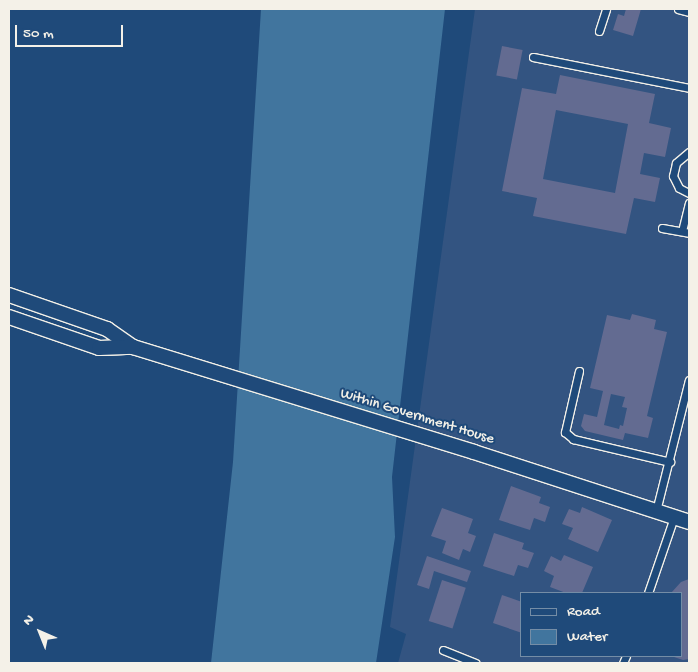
<!DOCTYPE html>
<style>
body{margin:0}
#map{position:relative;width:698px;height:672px;overflow:hidden;background:#1f4a7a;font-family:"Gochi Hand",sans-serif}
div>[style]{position:absolute}
[style*='--x']{left:calc(var(--x)*1px);top:calc(var(--y)*1px);width:calc(var(--w)*1px);rotate:calc(var(--a)*1deg)}
.built>*{inset:0;background:#335481}
.water>*{inset:0;background:#41759e}
.building>*{inset:0;background:#636b91;transform-origin:0 0}
.roads{filter:drop-shadow(1px 0 #f4f1e8) drop-shadow(-1px 0 #f4f1e8) drop-shadow(0 1px #f4f1e8) drop-shadow(0 -1px #f4f1e8)}
.service>*{height:7px;margin:-3.5px;padding:0 3.5px;transform-origin:3.5px;border-radius:3.5px;background:#1f4a7a}
.minor>*{height:14px;margin:-7px;padding:0 7px;transform-origin:7px;border-radius:7px;background:#1f4a7a}
span{translate:-50% -50%;white-space:nowrap;text-align:center;line-height:1.15;-webkit-text-stroke:4px #1f4a7a;paint-order:stroke}
.street-label{font-size:15px;color:#f4f1e8}
.frame{position:absolute;inset:0;border:10px solid #f4f1e8;pointer-events:none}
.legend{position:absolute;left:520px;top:592px;width:162px;height:65px;box-sizing:border-box;background:#1f4a7a;border:1px solid #748da6;margin:0;padding:6px 9px;list-style:none;font-size:15px;color:#f4f1e8}
.legend li{display:flex;align-items:center;gap:10px;height:25px}
.legend b{width:25px;border:1px solid #748da6}
.north{position:absolute;left:15px;top:607px;width:50px;height:50px;-webkit-text-stroke:4px #1f4a7a;paint-order:stroke;rotate:316deg;font-size:14px;font-weight:700;line-height:20px;text-align:center;color:#f4f1e8}
.north::after{content:'';display:block;margin:auto;width:18px;height:22px;background:#f4f1e8;clip-path:polygon(50% 0,100% 100%,50% 72%,0 100%)}
.scale{position:absolute;left:15px;top:25px;width:108px;height:22px;box-sizing:border-box;border:2px solid #f4f1e8;border-top:0;padding-left:6px;font-size:15px;line-height:18px;white-space:nowrap;color:#f4f1e8;-webkit-text-stroke:4px #1f4a7a;paint-order:stroke}
</style>
<div id="map">
<div class="built">
<div style="clip-path:polygon(evenodd,475px 9px,689px 9px,689px 663px,398px 663px,406px 634px,390px 627px,475px 9px,522px 593px,682px 593px,682px 656px,522px 656px,522px 593px)"></div>
</div>
<div class="water">
<div style="clip-path:polygon(261px 9px,445px 9px,392px 477px,395px 537px,376px 663px,211px 663px,233px 462px)"></div>
</div>
<div class="building">
<div style="clip-path:polygon(626px 9px,641px 9px,633px 36px,613px 30px,618px 14px,624px 16px)"></div>
<div style="left:502px;top:46px;width:21px;height:30px;rotate:11deg"></div>
<div style="clip-path:polygon(evenodd,560px 75px,655px 94px,649px 123px,671px 128px,665px 157px,644px 153px,640px 174px,660px 178px,655px 202px,634px 198px,626px 234px,533px 216px,537px 198px,502px 191px,522px 88px,556px 94px,560px 75px,556px 110px,628px 124px,615px 193px,543px 179px,556px 110px)"></div>
<div style="clip-path:polygon(evenodd,632px 314px,656px 320px,654px 329px,667px 332px,647px 416px,653px 418px,648px 438px,625px 433px,623px 440px,585px 431px,581px 426px,584px 414px,597px 417px,603px 391px,590px 388px,607px 315px,630px 320px,632px 314px,611px 394px,625px 397px,622px 407px,627px 408px,623px 426px,620px 425px,619px 429px,604px 425px,611px 394px)"></div>
<div style="clip-path:polygon(511px 486px,541px 497px,539px 503px,550px 507px,545px 522px,534px 518px,530px 530px,499px 520px)"></div>
<div style="clip-path:polygon(582px 507px,612px 520px,598px 552px,568px 539px,573px 528px,562px 524px,569px 509px,580px 513px)"></div>
<div style="clip-path:polygon(442px 508px,473px 519px,468px 533px,476px 536px,470px 552px,463px 549px,459px 560px,442px 553px,446px 541px,431px 536px)"></div>
<div style="clip-path:polygon(494px 533px,524px 543px,522px 549px,534px 553px,528px 568px,518px 565px,514px 576px,483px 566px)"></div>
<div style="clip-path:polygon(564px 555px,593px 567px,582px 593px,566px 593px,550px 587px,554px 576px,544px 571px,551px 556px,561px 561px)"></div>
<div style="clip-path:polygon(427px 556px,471px 571px,467px 582px,434px 571px,429px 589px,417px 585px)"></div>
<div style="clip-path:polygon(689px 579px,689px 659px,683px 660px,671px 656px,682px 656px,682px 593px,671px 593px,681px 582px)"></div>
<div style="left:442px;top:580px;width:25px;height:43px;rotate:18deg"></div>
<div style="clip-path:polygon(502px 595px,522px 602px,522px 633px,493px 623px)"></div>
</div>
<div class="roads">
<div class="service">
<div style="--x:678;--y:9;--w:11;--a:15"></div>
<div style="--x:599;--y:31;--w:23;--a:-72"></div>
<div style="--x:533;--y:57;--w:159;--a:11.2"></div>
<div style="--x:689;--y:152;--w:17;--a:140"></div>
<div style="--x:676;--y:163;--w:13;--a:103"></div>
<div style="--x:673;--y:176;--w:13;--a:63"></div>
<div style="--x:679;--y:188;--w:11;--a:27"></div>
<div style="--x:662;--y:228;--w:27;--a:10"></div>
<div style="--x:682;--y:231;--w:29;--a:-76"></div>
<div style="--x:579;--y:371;--w:63;--a:102.9"></div>
<div style="--x:565;--y:432;--w:11;--a:41"></div>
<div style="--x:573;--y:439;--w:100;--a:13.3"></div>
<div style="--x:656;--y:511;--w:135;--a:-75.9"></div>
<div style="--x:648;--y:593;--w:80;--a:-71.1"></div>
<div style="--x:443;--y:650;--w:35;--a:22"></div>
<div style="--x:623;--y:663;--w:8;--a:-67"></div>
</div>
<div class="minor">
<div style="--x:9;--y:295;--w:104;--a:19.1"></div>
<div style="--x:107;--y:329;--w:32;--a:35"></div>
<div style="--x:133;--y:347;--w:357;--a:17.1"></div>
<div style="--x:474;--y:452;--w:226;--a:18"></div>
<div style="--x:9;--y:317;--w:95;--a:19"></div>
<div style="--x:99;--y:348;--w:34;--a:-2"></div>
</div>
</div>
<div class="street-label">
<span style="left:417px;top:417px;rotate:17deg">Within Government House</span>
</div>
<div class="frame"></div>
<ul class="legend">
<li><b style="height:6px;background:#1f4a7a"></b>Road</li>
<li><b style="height:14px;background:#41759e"></b>Water</li>
</ul>
<div class="north">N</div>
<div class="scale">50 m</div>
</div>
